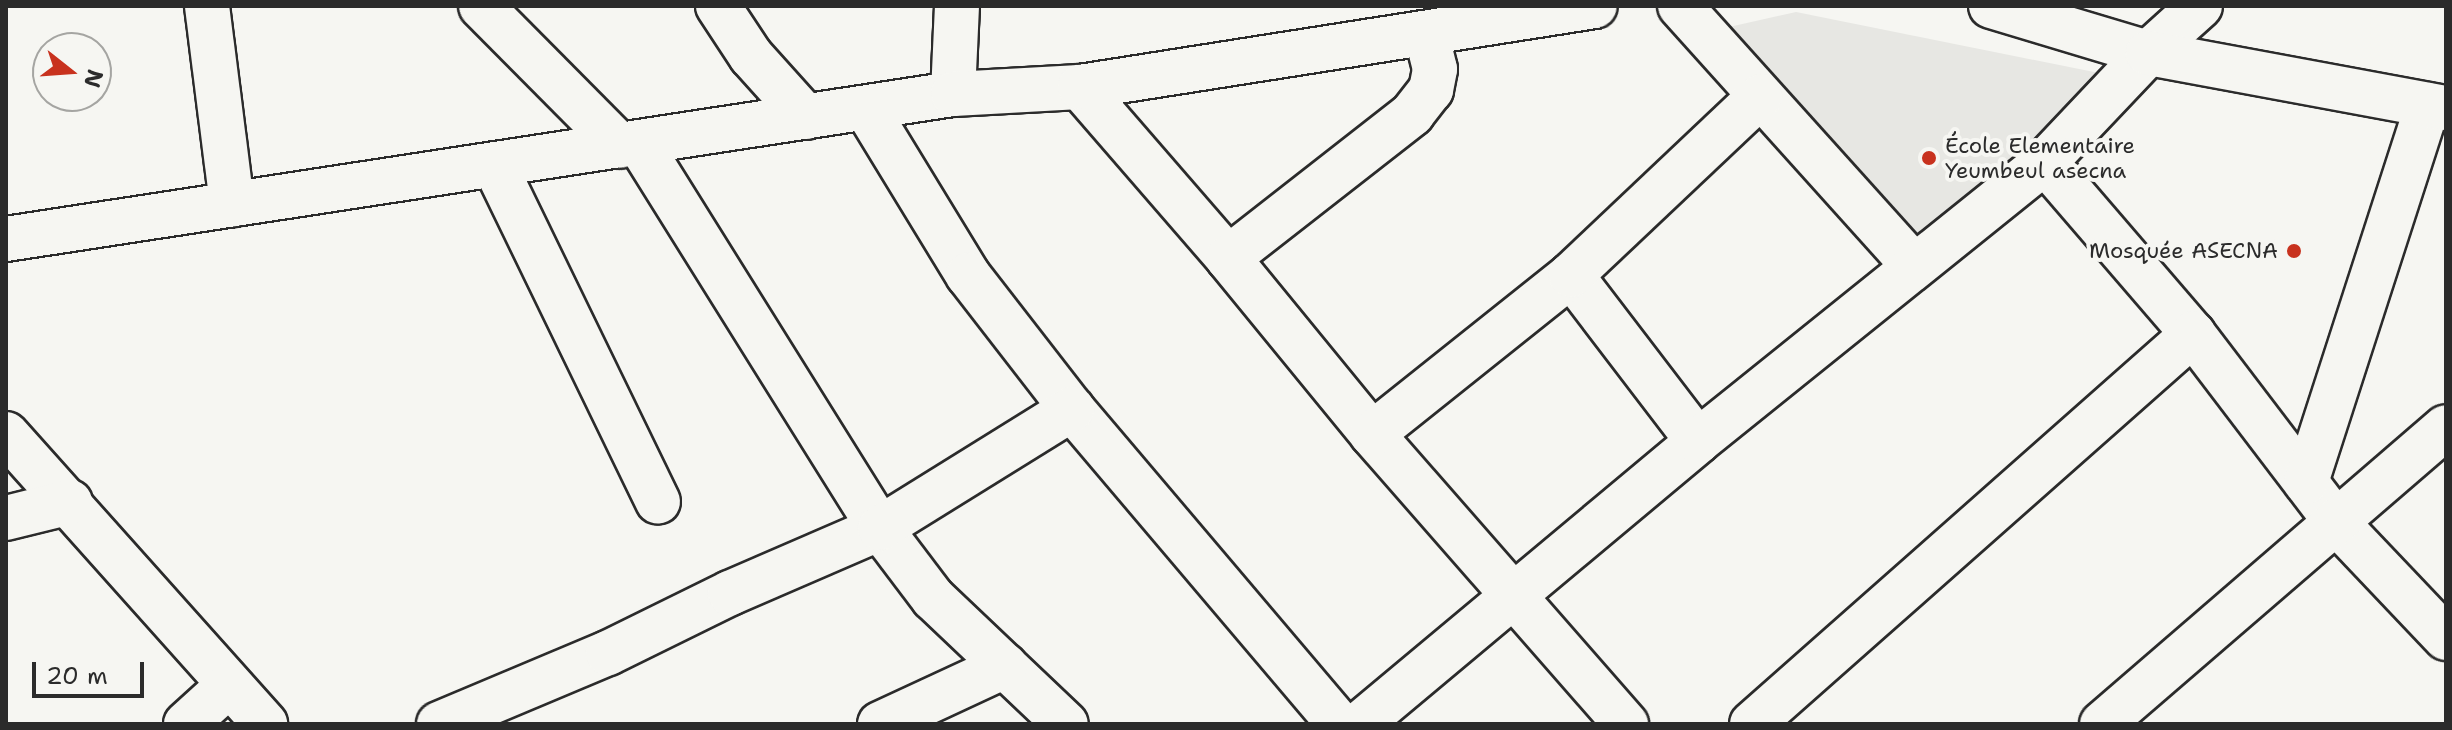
<!DOCTYPE html>
<meta charset="utf-8">
<style>
body{margin:0}
#map{position:relative;width:2452px;height:730px;overflow:hidden;background:#f6f6f2;font-family:"Shantell Sans",sans-serif}
div>[style]{position:absolute}
[style*='--x']{left:calc(var(--x)*1px);top:calc(var(--y)*1px);width:calc(var(--w)*1px);rotate:calc(var(--a)*1deg)}
.built>*{inset:0;background:#e7e7e3}
.roads{filter:drop-shadow(2px 0 #2b2b2b) drop-shadow(-2px 0 #2b2b2b) drop-shadow(0 2px #2b2b2b) drop-shadow(0 -2px #2b2b2b)}
.minor>*{height:44px;margin:-22px;padding:0 22px;transform-origin:22px;border-radius:22px;background:#f6f6f2}
.major>*{height:44px;margin:-22px;padding:0 22px;transform-origin:22px;border-radius:22px;background:#f6f6f2}
.dots>*{width:22px;height:22px;translate:-50% -50%;box-sizing:border-box;border:4px solid #f6f6f2;border-radius:50%}
span{translate:-50% -50%;white-space:nowrap;text-align:center;line-height:1.15;-webkit-text-stroke:8px #f6f6f2;paint-order:stroke}
.poi-label{font-size:22px;color:#2b2b2b}
.left{translate:0 -50%;text-align:left}
.right{translate:-100% -50%;text-align:right}
.frame{position:absolute;inset:0;border:8px solid #2b2b2b;pointer-events:none}
.north{position:absolute;left:32px;top:32px;width:80px;height:80px;box-sizing:border-box;background:#f6f6f2;border:2px solid #a5a5a2;border-radius:50%;rotate:107deg;font-size:22px;font-weight:700;line-height:32px;text-align:center;color:#2b2b2b}
.north::after{content:'';display:block;margin:auto;width:28px;height:36px;background:#c8321e;clip-path:polygon(50% 0,100% 100%,50% 72%,0 100%)}
.scale{position:absolute;left:32px;top:662px;width:112px;height:36px;box-sizing:border-box;border:4px solid #2b2b2b;border-top:0;padding-left:10px;font-size:24px;line-height:28px;white-space:nowrap;color:#2b2b2b;-webkit-text-stroke:6px #f6f6f2;paint-order:stroke}
</style>
<div id="map">
<div class="built">
<div style="clip-path:polygon(1796px 12px,2109px 75px,1917px 240px,1729px 27px)"></div>
</div>
<div class="roads">
<div class="minor">
<div style="--x:207;--y:6;--w:200;--a:82.8"></div>
<div style="--x:481;--y:6;--w:197;--a:45.2"></div>
<div style="--x:718;--y:6;--w:60;--a:56.6"></div>
<div style="--x:751;--y:56;--w:82;--a:48"></div>
<div style="--x:1680;--y:6;--w:348;--a:48"></div>
<div style="--x:1080;--y:87;--w:226;--a:49.1"></div>
<div style="--x:1228;--y:258;--w:227;--a:50.7"></div>
<div style="--x:1372;--y:434;--w:386;--a:48.8"></div>
<div style="--x:953;--y:94;--w:88;--a:-87.4"></div>
<div style="--x:866;--y:108;--w:196;--a:58.6"></div>
<div style="--x:968;--y:275;--w:170;--a:52.2"></div>
<div style="--x:1072;--y:409;--w:413;--a:49.7"></div>
<div style="--x:639;--y:143;--w:454;--a:58"></div>
<div style="--x:880;--y:528;--w:88;--a:52.9"></div>
<div style="--x:933;--y:598;--w:183;--a:43.5"></div>
<div style="--x:2045;--y:162;--w:227;--a:49.3"></div>
<div style="--x:2193;--y:334;--w:236;--a:52.7"></div>
<div style="--x:2336;--y:522;--w:160;--a:46.5"></div>
<div style="--x:495;--y:166;--w:373;--a:64.1"></div>
<div style="--x:1228;--y:258;--w:234;--a:-38"></div>
<div style="--x:1412;--y:114;--w:31;--a:-52"></div>
<div style="--x:1431;--y:90;--w:21;--a:-79"></div>
<div style="--x:1435;--y:69;--w:37;--a:-104"></div>
<div style="--x:1571;--y:275;--w:209;--a:52.6"></div>
<div style="--x:6;--y:434;--w:389;--a:48.2"></div>
<div style="--x:1372;--y:434;--w:255;--a:-38.6"></div>
<div style="--x:1571;--y:275;--w:260;--a:-43.4"></div>
<div style="--x:2306;--y:482;--w:396;--a:-72.1"></div>
<div style="--x:6;--y:518;--w:66;--a:-14"></div>
<div style="--x:186;--y:724;--w:58;--a:-42.2"></div>
<div style="--x:439;--y:724;--w:183;--a:-22.8"></div>
<div style="--x:608;--y:653;--w:136;--a:-26.2"></div>
<div style="--x:730;--y:593;--w:163;--a:-23.4"></div>
<div style="--x:880;--y:528;--w:226;--a:-31.8"></div>
<div style="--x:880;--y:724;--w:138;--a:-24.9"></div>
<div style="--x:1360;--y:724;--w:441;--a:-39.9"></div>
<div style="--x:1698;--y:441;--w:445;--a:-38.8"></div>
<div style="--x:2045;--y:162;--w:150;--a:-46.6"></div>
<div style="--x:2148;--y:53;--w:70;--a:-42.1"></div>
<div style="--x:1752;--y:724;--w:589;--a:-41.49"></div>
<div style="--x:2102;--y:724;--w:454;--a:-40.8"></div>
</div>
<div class="major">
<div style="--x:1991;--y:6;--w:164;--a:16.7"></div>
<div style="--x:2148;--y:53;--w:303;--a:10.5"></div>
<div style="--x:6;--y:239;--w:958;--a:-8.71"></div>
<div style="--x:953;--y:94;--w:127;--a:-3.2"></div>
<div style="--x:1080;--y:87;--w:521;--a:-8.94"></div>
</div>
</div>
<div class="dots">
<div style="left:1929px;top:158px;background:#c8321e"></div>
<div style="left:2294px;top:251px;background:#c8321e"></div>
</div>
<div class="poi-label">
<span class="left" style="left:1945px;top:158px">École Elementaire<br>Yeumbeul asecna</span>
<span class="right" style="left:2278px;top:251px">Mosquée ASECNA</span>
</div>
<div class="frame"></div>
<div class="north">N</div>
<div class="scale">20 m</div>
</div>
